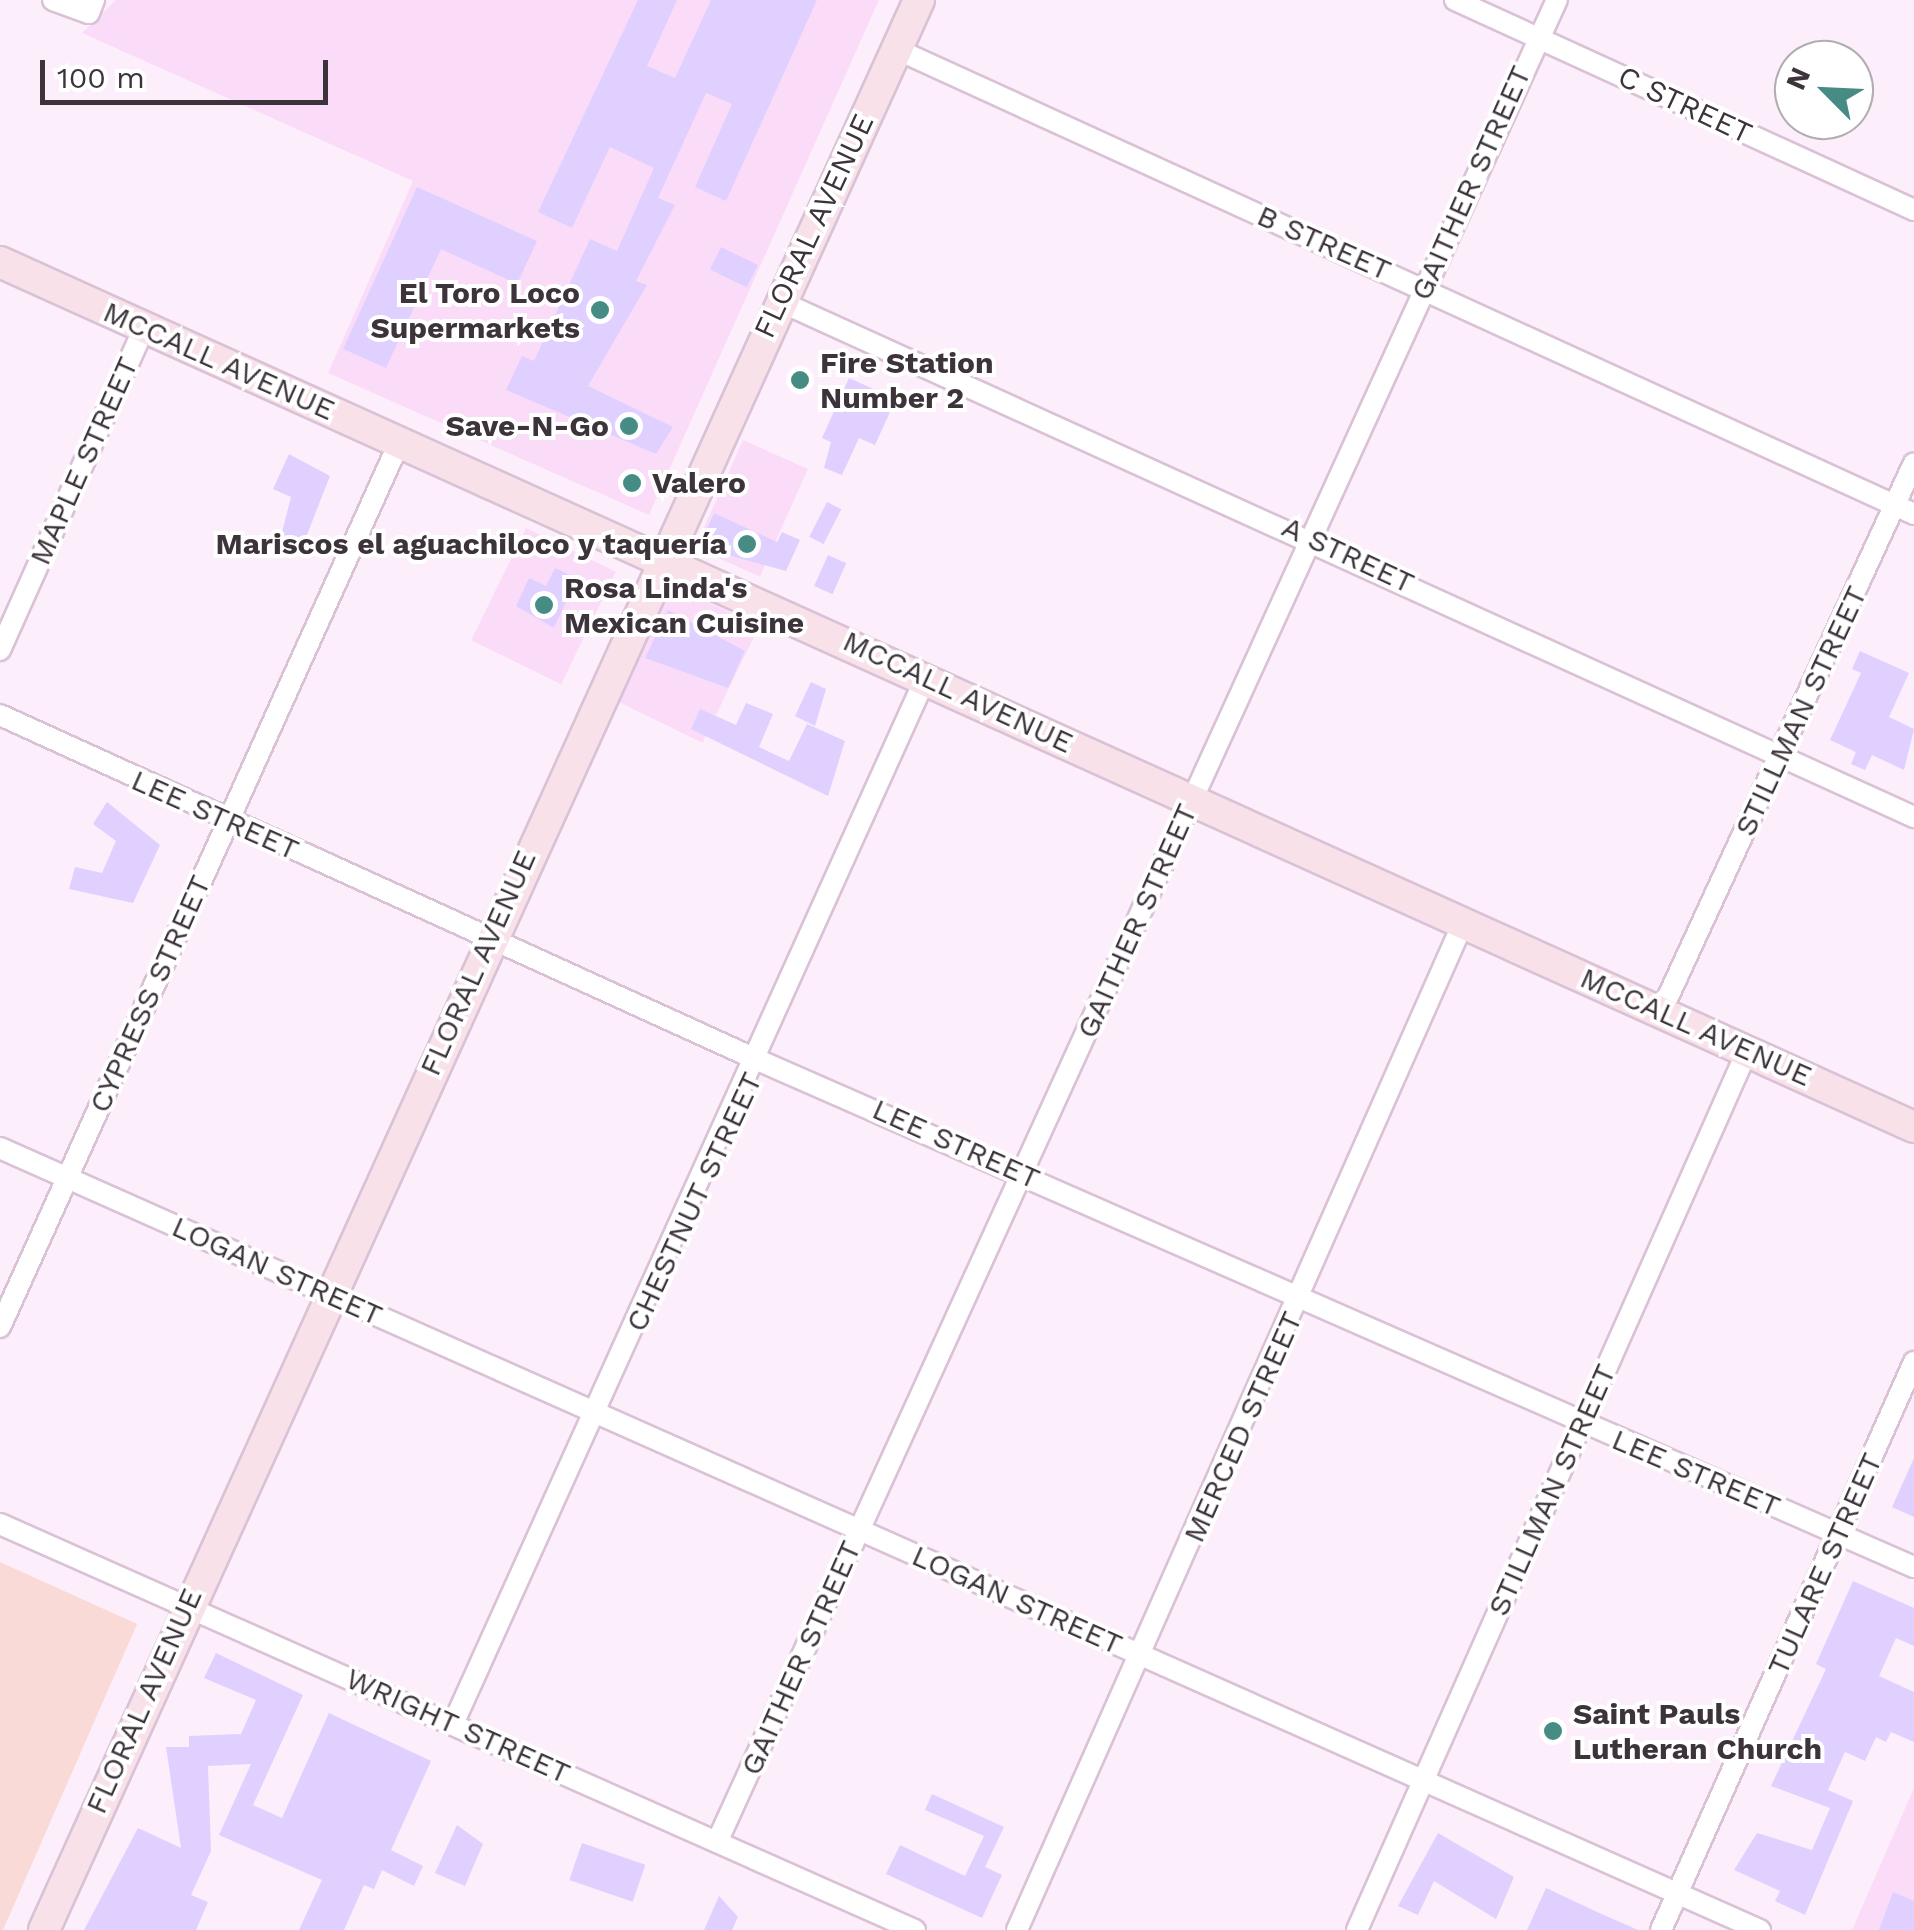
<!DOCTYPE html>
<meta charset="utf-8">
<style>
body{margin:0}
#map{position:relative;width:1914px;height:1930px;overflow:hidden;background:#fdeefb;font-family:"Work Sans",sans-serif}
div>[style]{position:absolute}
[style*='--x']{left:calc(var(--x)*1px);top:calc(var(--y)*1px);width:calc(var(--w)*1px);rotate:calc(var(--a)*1deg)}
.built>*{inset:0;background:#fbdcf8;transform-origin:0 0}
.green>*{inset:0;background:#f9dad6}
.building>*{inset:0;background:#e0d0ff;transform-origin:0 0}
.roads{filter:drop-shadow(2px 0 #d9c1d6) drop-shadow(-2px 0 #d9c1d6) drop-shadow(0 2px #d9c1d6) drop-shadow(0 -2px #d9c1d6)}
.street>*{height:20px;margin:-10px;padding:0 10px;transform-origin:10px;border-radius:10px;background:#fff}
.secondary>*{height:30px;margin:-15px;padding:0 15px;transform-origin:15px;border-radius:15px;background:#f9e1e9}
.dots>*{width:28px;height:28px;translate:-50% -50%;box-sizing:border-box;border:5px solid #fff;border-radius:50%}
span{translate:-50% -50%;white-space:nowrap;text-align:center;line-height:1.15;-webkit-text-stroke:8px #fff;paint-order:stroke}
.street-label{font-size:30px;color:#3c333b}
.poi-label{font-size:30px;color:#3c333b;font-weight:700}
.right{translate:-100% -50%;text-align:right}
.left{translate:0 -50%;text-align:left}
.north{position:absolute;left:1774px;top:40px;width:100px;height:100px;box-sizing:border-box;background:#fff;border:2px solid #b1adb1;border-radius:50%;rotate:294deg;font-size:28px;font-weight:700;line-height:40px;text-align:center;color:#3c333b}
.north::after{content:'';display:block;margin:auto;width:35px;height:45px;background:#468c85;clip-path:polygon(50% 0,100% 100%,50% 72%,0 100%)}
.scale{position:absolute;left:40px;top:60px;width:288px;height:45px;box-sizing:border-box;border:5px solid #3c333b;border-top:0;padding-left:12px;font-size:30px;line-height:35px;white-space:nowrap;color:#3c333b;-webkit-text-stroke:8px #fff;paint-order:stroke}
</style>
<div id="map">
<div class="built">
<div style="clip-path:polygon(116px 0,879px 0,649px 515px,328px 373px,413px 181px,82px 33px)"></div>
<div style="left:743px;top:440px;width:71px;height:118px;rotate:24deg"></div>
<div style="left:526px;top:528px;width:100px;height:125px;rotate:26deg"></div>
<div style="left:669px;top:583px;width:100px;height:129px;rotate:26deg"></div>
<div style="clip-path:polygon(1914px 1788px,1914px 1930px,1852px 1930px)"></div>
</div>
<div class="green">
<div style="clip-path:polygon(0 1562px,137px 1624px,3px 1930px,0 1930px)"></div>
</div>
<div class="building">
<div style="clip-path:polygon(638px 0,677px 0,647px 66px,675px 78px,711px 0,817px 0,726px 201px,695px 187px,732px 104px,706px 93px,658px 198px,675px 205px,636px 281px,647px 285px,588px 386px,673px 427px,656px 454px,506px 390px,522px 356px,534px 361px,590px 239px,617px 251px,654px 168px,610px 147px,572px 228px,538px 212px)"></div>
<div style="clip-path:polygon(417px 187px,537px 241px,517px 284px,441px 249px,386px 368px,343px 349px)"></div>
<div style="left:721px;top:247px;width:41px;height:25px;rotate:26deg"></div>
<div style="clip-path:polygon(849px 378px,896px 399px,875px 445px,859px 438px,842px 475px,824px 468px,831px 442px,822px 438px)"></div>
<div style="clip-path:polygon(289px 454px,330px 476px,301px 550px,280px 540px,291px 497px,273px 489px)"></div>
<div style="left:827px;top:502px;width:16px;height:39px;rotate:27deg"></div>
<div style="clip-path:polygon(714px 513px,777px 542px,782px 532px,800px 540px,786px 571px,699px 547px)"></div>
<div style="left:828px;top:555px;width:20px;height:34px;rotate:24deg"></div>
<div style="clip-path:polygon(555px 568px,577px 578px,554px 628px,516px 606px,529px 578px,546px 586px)"></div>
<div style="clip-path:polygon(668px 610px,745px 651px,728px 688px,645px 658px)"></div>
<div style="clip-path:polygon(1860px 651px,1909px 673px,1889px 717px,1914px 729px,1904px 770px,1872px 755px,1865px 770px,1851px 764px,1856px 752px,1830px 740px,1861px 673px,1852px 669px)"></div>
<div style="clip-path:polygon(811px 682px,826px 689px,815px 726px,795px 716px)"></div>
<div style="clip-path:polygon(746px 703px,773px 714px,759px 747px,789px 761px,807px 724px,845px 741px,828px 796px,691px 729px,700px 709px,736px 725px)"></div>
<div style="clip-path:polygon(107px 802px,160px 845px,133px 903px,69px 889px,75px 867px,102px 873px,116px 841px,93px 824px)"></div>
<div style="clip-path:polygon(1914px 1458px,1914px 1517px,1892px 1507px)"></div>
<div style="clip-path:polygon(1853px 1581px,1914px 1608px,1914px 1646px,1896px 1638px,1879px 1676px,1914px 1692px,1914px 1742px,1891px 1732px,1886px 1742px,1876px 1737px,1865px 1761px,1845px 1752px,1828px 1790px,1853px 1801px,1805px 1915px,1775px 1901px,1780px 1891px,1734px 1870px,1757px 1833px,1812px 1850px,1830px 1808px,1771px 1786px,1826px 1669px,1816px 1664px)"></div>
<div style="clip-path:polygon(216px 1653px,303px 1695px,253px 1805px,282px 1818px,329px 1713px,431px 1761px,391px 1850px,423px 1866px,414px 1886px,382px 1870px,374px 1889px,364px 1885px,344px 1930px,299px 1930px,322px 1880px,219px 1835px,251px 1764px,208px 1766px,211px 1851px,191px 1895px,208px 1902px,196px 1930px,84px 1930px,138px 1828px,181px 1848px,166px 1747px,189px 1747px,189px 1736px,241px 1734px,256px 1700px,204px 1678px)"></div>
<div style="clip-path:polygon(932px 1794px,1004px 1827px,985px 1867px,1002px 1875px,982px 1918px,886px 1874px,900px 1845px,965px 1876px,984px 1836px,925px 1810px)"></div>
<div style="clip-path:polygon(457px 1825px,483px 1844px,465px 1886px,435px 1873px)"></div>
<div style="clip-path:polygon(1438px 1833px,1514px 1877px,1496px 1919px,1434px 1881px,1418px 1915px,1398px 1906px)"></div>
<div style="left:582px;top:1843px;width:67px;height:39px;rotate:19deg"></div>
<div style="clip-path:polygon(1546px 1888px,1595px 1911px,1638px 1930px,1527px 1930px)"></div>
<div style="clip-path:polygon(1893px 1892px,1914px 1901px,1914px 1930px,1879px 1930px)"></div>
<div style="clip-path:polygon(719px 1896px,738px 1917px,732px 1930px,704px 1930px)"></div>
</div>
<div class="roads">
<div class="street">
<div style="--x:53;--y:0;--w:38;--a:20"></div>
<div style="--x:89;--y:13;--w:14;--a:-69"></div>
<div style="--x:1455;--y:0;--w:505;--a:24.58"></div>
<div style="--x:896;--y:49;--w:1119;--a:24.55"></div>
<div style="--x:779;--y:301;--w:1247;--a:24.45"></div>
<div style="--x:0;--y:650;--w:353;--a:-65.9"></div>
<div style="--x:0;--y:715;--w:835;--a:24.48"></div>
<div style="--x:760;--y:1061;--w:1260;--a:23.68"></div>
<div style="--x:1661;--y:1012;--w:604;--a:-65.26"></div>
<div style="--x:0;--y:1148;--w:1926;--a:23.96"></div>
<div style="--x:0;--y:1327;--w:970;--a:-65.71"></div>
<div style="--x:0;--y:1524;--w:1001;--a:23.93"></div>
<div style="--x:453;--y:1724;--w:1149;--a:-65.69"></div>
<div style="--x:717;--y:1842;--w:2024;--a:-65.49"></div>
<div style="--x:1017;--y:1930;--w:1101;--a:-66.11"></div>
<div style="--x:1357;--y:1930;--w:962;--a:-66.07"></div>
<div style="--x:1661;--y:1930;--w:622;--a:-65.99"></div>
</div>
<div class="secondary">
<div style="--x:0;--y:262;--w:2100;--a:24.32"></div>
<div style="--x:44;--y:1930;--w:2119;--a:-65.61"></div>
</div>
</div>
<div class="dots">
<div style="left:600px;top:310px;background:#468c85"></div>
<div style="left:800px;top:380px;background:#468c85"></div>
<div style="left:629px;top:426px;background:#468c85"></div>
<div style="left:632px;top:483px;background:#468c85"></div>
<div style="left:747px;top:544px;background:#468c85"></div>
<div style="left:544px;top:605px;background:#468c85"></div>
<div style="left:1553px;top:1731px;background:#468c85"></div>
</div>
<div class="street-label">
<span style="left:1685px;top:105px;rotate:25deg">C STREET</span>
<span style="left:1471px;top:183px;rotate:-66deg">GAITHER STREET</span>
<span style="left:814px;top:226px;rotate:-65deg">FLORAL AVENUE</span>
<span style="left:1324px;top:243px;rotate:24deg">B STREET</span>
<span style="left:219px;top:361px;rotate:24deg">MCCALL AVENUE</span>
<span style="left:84px;top:461px;rotate:-66deg">MAPLE STREET</span>
<span style="left:1348px;top:555px;rotate:25deg">A STREET</span>
<span style="left:958px;top:692px;rotate:25deg">MCCALL AVENUE</span>
<span style="left:1801px;top:711px;rotate:-65deg">STILLMAN STREET</span>
<span style="left:215px;top:815px;rotate:24deg">LEE STREET</span>
<span style="left:1137px;top:921px;rotate:-66deg">GAITHER STREET</span>
<span style="left:478px;top:963px;rotate:-66deg">FLORAL AVENUE</span>
<span style="left:150px;top:994px;rotate:-66deg">CYPRESS STREET</span>
<span style="left:1696px;top:1027px;rotate:24deg">MCCALL AVENUE</span>
<span style="left:956px;top:1144px;rotate:24deg">LEE STREET</span>
<span style="left:694px;top:1202px;rotate:-65deg">CHESTNUT STREET</span>
<span style="left:277px;top:1271px;rotate:24deg">LOGAN STREET</span>
<span style="left:1243px;top:1427px;rotate:-66deg">MERCED STREET</span>
<span style="left:1696px;top:1473px;rotate:23deg">LEE STREET</span>
<span style="left:1552px;top:1490px;rotate:-66deg">STILLMAN STREET</span>
<span style="left:1825px;top:1564px;rotate:-66deg">TULARE STREET</span>
<span style="left:1017px;top:1600px;rotate:24deg">LOGAN STREET</span>
<span style="left:801px;top:1658px;rotate:-66deg">GAITHER STREET</span>
<span style="left:144px;top:1701px;rotate:-66deg">FLORAL AVENUE</span>
<span style="left:458px;top:1726px;rotate:24deg">WRIGHT STREET</span>
</div>
<div class="poi-label">
<span class="right" style="left:580px;top:310px">El Toro Loco<br>Supermarkets</span>
<span class="left" style="left:820px;top:380px">Fire Station<br>Number 2</span>
<span class="right" style="left:609px;top:426px">Save-N-Go</span>
<span class="left" style="left:652px;top:483px">Valero</span>
<span class="right" style="left:727px;top:544px">Mariscos el aguachiloco y taquería</span>
<span class="left" style="left:564px;top:605px">Rosa Linda's<br>Mexican Cuisine</span>
<span class="left" style="left:1573px;top:1731px">Saint Pauls<br>Lutheran Church</span>
</div>
<div class="north">N</div>
<div class="scale">100 m</div>
</div>
